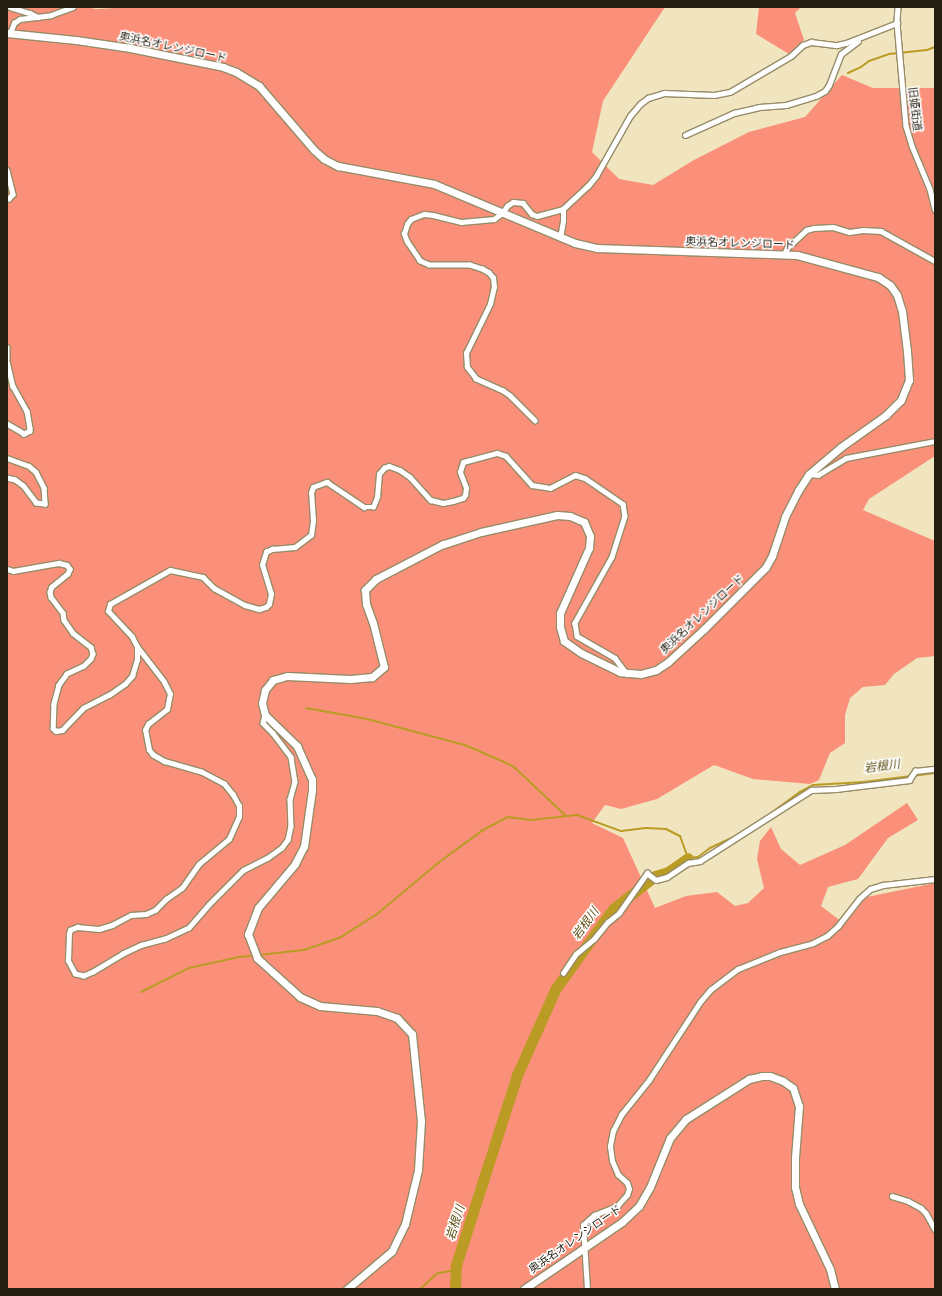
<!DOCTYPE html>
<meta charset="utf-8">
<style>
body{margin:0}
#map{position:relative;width:942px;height:1296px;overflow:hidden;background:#f0e5be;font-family:Arial,"Noto Sans JP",sans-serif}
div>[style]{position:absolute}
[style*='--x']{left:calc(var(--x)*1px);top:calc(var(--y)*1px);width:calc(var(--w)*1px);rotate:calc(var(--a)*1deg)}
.forest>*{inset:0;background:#fa9079}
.stream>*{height:2px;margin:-1px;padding:0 1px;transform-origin:1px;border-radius:1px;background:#ba9b24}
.river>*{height:11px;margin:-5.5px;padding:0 5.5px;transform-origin:5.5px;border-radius:5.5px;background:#ba9b24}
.roads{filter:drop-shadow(1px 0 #968b67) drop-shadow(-1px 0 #968b67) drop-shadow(0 1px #968b67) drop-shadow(0 -1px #968b67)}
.street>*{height:4.5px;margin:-2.25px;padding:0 2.25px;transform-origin:2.25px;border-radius:2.25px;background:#fff}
.secondary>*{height:7px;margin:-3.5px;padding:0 3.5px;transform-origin:3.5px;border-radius:3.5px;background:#fff}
span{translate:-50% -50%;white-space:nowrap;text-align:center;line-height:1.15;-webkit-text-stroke:3px #fff;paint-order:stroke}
.street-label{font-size:11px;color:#221e10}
.water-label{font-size:12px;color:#5f4f13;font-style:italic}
.frame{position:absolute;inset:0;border:8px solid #221e10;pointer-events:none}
</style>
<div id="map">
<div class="forest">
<div style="clip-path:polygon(7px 7px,86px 7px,96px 9px,136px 7px,665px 7px,603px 101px,592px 152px,619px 179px,653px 185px,694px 160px,749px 132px,805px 117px,842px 75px,873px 88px,935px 88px,935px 456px,869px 499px,863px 510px,935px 541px,935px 656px,917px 658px,894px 674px,885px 685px,863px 687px,850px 698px,845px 715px,845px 743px,830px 753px,819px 780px,810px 784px,753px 779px,714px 765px,657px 799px,621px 809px,605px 805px,592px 823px,623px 838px,655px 908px,686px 896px,717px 892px,735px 906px,748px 903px,764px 888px,757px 859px,760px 841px,771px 827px,781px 849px,800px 865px,845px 845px,907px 803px,918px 820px,888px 838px,858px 879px,828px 887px,821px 906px,842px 922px,867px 897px,935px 883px,935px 1289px,7px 1289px)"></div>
<div style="clip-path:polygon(759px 7px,801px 7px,795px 13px,804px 40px,789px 54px,756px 34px)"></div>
</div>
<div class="stream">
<div style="--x:848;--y:73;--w:14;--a:-25"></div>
<div style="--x:861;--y:67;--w:10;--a:-37"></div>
<div style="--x:869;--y:61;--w:21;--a:-19"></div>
<div style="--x:889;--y:54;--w:38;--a:-6"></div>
<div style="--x:927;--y:50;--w:9;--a:-21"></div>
<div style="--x:306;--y:708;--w:62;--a:10.2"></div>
<div style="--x:367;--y:719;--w:101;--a:14.9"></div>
<div style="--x:465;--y:745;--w:52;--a:23.6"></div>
<div style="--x:513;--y:766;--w:71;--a:43.3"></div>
<div style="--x:771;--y:813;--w:36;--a:-36"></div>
<div style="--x:800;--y:792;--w:15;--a:-28"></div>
<div style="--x:813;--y:785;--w:51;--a:-3.4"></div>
<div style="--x:864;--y:782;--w:72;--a:-7.2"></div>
<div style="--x:141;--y:992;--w:54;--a:-26.6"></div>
<div style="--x:189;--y:968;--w:51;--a:-12.4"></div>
<div style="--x:239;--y:957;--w:65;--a:-6.1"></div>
<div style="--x:304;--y:950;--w:39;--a:-19"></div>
<div style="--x:341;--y:937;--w:43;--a:-32.6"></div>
<div style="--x:377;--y:914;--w:80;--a:-39.9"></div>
<div style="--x:438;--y:863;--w:56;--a:-36.3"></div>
<div style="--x:483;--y:830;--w:27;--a:-28"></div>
<div style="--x:507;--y:817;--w:24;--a:7"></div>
<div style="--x:531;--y:820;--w:46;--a:-6.2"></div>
<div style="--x:577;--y:815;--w:47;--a:20"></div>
<div style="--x:621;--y:831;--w:25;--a:-7"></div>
<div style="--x:646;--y:828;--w:20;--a:3"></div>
<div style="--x:666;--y:829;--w:16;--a:27"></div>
<div style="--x:680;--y:836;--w:23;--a:70"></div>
<div style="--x:688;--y:858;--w:10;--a:-6"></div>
<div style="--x:698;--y:857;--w:15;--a:-37"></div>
<div style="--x:710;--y:848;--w:26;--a:-25"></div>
<div style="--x:420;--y:1289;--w:24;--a:-42"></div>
<div style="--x:438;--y:1273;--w:18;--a:-9"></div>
</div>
<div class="river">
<div style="--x:455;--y:1289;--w:24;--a:-88"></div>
<div style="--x:456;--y:1265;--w:200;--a:-72.2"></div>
<div style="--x:517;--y:1075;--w:95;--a:-65.9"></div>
<div style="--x:556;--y:988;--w:99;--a:-54.1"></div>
<div style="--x:614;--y:908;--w:52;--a:-38"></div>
<div style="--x:655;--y:876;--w:14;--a:-17"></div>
<div style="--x:668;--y:872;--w:24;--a:-35"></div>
</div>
<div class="roads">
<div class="street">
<div style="--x:10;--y:7;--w:21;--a:17"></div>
<div style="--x:30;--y:13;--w:9;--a:27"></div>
<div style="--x:898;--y:7;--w:16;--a:94"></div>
<div style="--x:897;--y:23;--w:103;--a:85"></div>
<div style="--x:906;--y:126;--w:21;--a:73"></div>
<div style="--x:912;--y:146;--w:47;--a:67.3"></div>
<div style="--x:930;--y:189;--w:21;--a:76"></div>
<div style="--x:10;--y:33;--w:11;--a:-68"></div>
<div style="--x:14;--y:23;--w:7;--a:-34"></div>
<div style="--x:20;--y:19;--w:31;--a:-7"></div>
<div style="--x:51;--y:15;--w:23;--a:-20"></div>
<div style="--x:685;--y:135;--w:54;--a:-24.2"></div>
<div style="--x:734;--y:113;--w:26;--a:-13"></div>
<div style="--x:759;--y:107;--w:27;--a:-4"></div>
<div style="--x:786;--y:105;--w:31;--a:-17"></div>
<div style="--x:816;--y:96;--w:10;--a:-29"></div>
<div style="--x:825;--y:91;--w:7;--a:-56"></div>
<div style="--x:829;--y:85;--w:33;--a:-69"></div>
<div style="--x:841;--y:54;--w:21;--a:-37"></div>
<div style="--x:7;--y:170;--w:25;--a:76"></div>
<div style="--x:13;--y:194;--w:6;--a:129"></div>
<div style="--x:9;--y:199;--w:2;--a:-153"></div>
<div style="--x:560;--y:238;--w:17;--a:-80"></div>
<div style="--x:563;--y:221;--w:12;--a:-90"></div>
<div style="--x:784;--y:254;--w:7;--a:-63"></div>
<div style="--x:787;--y:248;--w:26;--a:-43"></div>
<div style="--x:806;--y:230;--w:8;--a:-14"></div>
<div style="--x:814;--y:228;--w:19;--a:-3"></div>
<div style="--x:833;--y:227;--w:17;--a:17"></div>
<div style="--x:849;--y:232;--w:14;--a:-8"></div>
<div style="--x:863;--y:230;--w:18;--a:3"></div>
<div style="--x:881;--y:231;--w:62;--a:29.1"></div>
<div style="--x:7;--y:347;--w:11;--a:90"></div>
<div style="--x:7;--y:361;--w:26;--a:77"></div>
<div style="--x:13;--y:386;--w:29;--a:61"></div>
<div style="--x:27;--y:411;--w:17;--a:80"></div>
<div style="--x:30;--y:428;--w:3;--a:90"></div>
<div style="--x:30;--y:431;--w:7;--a:153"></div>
<div style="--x:24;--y:434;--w:20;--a:-150"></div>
<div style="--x:535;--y:421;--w:35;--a:-135"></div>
<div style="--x:510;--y:396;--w:9;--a:-144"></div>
<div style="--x:503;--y:391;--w:30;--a:-156"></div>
<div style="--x:476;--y:379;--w:15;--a:-127"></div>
<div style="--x:467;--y:367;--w:14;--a:-94"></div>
<div style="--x:466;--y:353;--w:55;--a:-63.9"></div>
<div style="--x:490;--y:304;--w:17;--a:-77"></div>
<div style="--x:494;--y:287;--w:9;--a:-96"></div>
<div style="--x:493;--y:278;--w:6;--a:-129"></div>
<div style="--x:489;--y:273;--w:8;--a:-150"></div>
<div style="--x:482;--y:269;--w:13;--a:-162"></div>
<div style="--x:470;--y:265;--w:41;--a:180"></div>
<div style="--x:429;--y:265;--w:10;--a:-156"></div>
<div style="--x:420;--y:261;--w:23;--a:-124"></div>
<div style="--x:407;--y:242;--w:9;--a:-111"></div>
<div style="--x:404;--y:234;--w:10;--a:-73"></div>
<div style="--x:407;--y:224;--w:6;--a:-51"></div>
<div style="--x:411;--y:219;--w:14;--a:-21"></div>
<div style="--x:424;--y:214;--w:9;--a:6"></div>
<div style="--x:433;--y:215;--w:29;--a:14"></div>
<div style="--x:461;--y:222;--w:33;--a:-5"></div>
<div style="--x:494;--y:219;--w:10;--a:-37"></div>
<div style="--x:502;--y:213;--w:9;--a:-54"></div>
<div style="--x:507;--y:206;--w:7;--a:-34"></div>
<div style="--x:513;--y:202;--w:10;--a:6"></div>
<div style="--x:523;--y:203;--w:14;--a:51"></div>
<div style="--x:532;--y:214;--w:5;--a:22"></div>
<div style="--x:537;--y:216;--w:27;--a:-15"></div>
<div style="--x:563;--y:209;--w:34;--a:-43"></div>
<div style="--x:588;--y:186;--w:13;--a:-51"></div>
<div style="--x:596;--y:176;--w:69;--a:-60.5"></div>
<div style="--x:630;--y:116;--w:16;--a:-50"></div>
<div style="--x:640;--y:104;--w:10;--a:-37"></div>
<div style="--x:648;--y:98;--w:17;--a:-17"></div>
<div style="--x:664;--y:93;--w:50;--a:2.3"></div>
<div style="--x:714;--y:95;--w:16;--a:-11"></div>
<div style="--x:730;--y:92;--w:71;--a:-30.5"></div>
<div style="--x:791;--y:56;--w:16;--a:-43"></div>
<div style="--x:803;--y:45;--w:9;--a:-21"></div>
<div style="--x:811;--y:42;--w:26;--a:7"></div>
<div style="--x:837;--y:45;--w:9;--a:-13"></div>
<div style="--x:846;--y:43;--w:55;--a:-21.4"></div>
<div style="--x:7;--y:458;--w:23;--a:20"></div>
<div style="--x:29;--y:466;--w:9;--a:41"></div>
<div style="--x:36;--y:472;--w:18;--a:63"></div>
<div style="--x:44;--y:488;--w:16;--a:86"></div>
<div style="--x:45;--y:504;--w:9;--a:-174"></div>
<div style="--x:36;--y:503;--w:21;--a:-127"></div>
<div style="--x:23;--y:486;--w:10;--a:-143"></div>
<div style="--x:15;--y:480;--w:8;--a:-166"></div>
<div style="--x:809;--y:474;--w:9;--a:6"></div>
<div style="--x:818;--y:475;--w:33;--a:-31"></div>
<div style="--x:846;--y:458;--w:91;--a:-10.8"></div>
<div style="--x:7;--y:569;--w:6;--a:18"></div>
<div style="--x:13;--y:571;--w:47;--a:-9.9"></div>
<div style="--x:59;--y:563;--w:8;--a:14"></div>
<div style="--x:67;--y:565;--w:5;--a:53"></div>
<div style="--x:70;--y:569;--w:5;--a:112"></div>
<div style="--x:68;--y:574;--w:21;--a:141"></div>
<div style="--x:52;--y:587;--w:5;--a:112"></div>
<div style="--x:50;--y:592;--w:5;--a:79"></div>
<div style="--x:51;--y:597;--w:20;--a:53"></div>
<div style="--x:63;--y:613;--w:7;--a:82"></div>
<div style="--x:64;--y:620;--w:16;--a:55"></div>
<div style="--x:73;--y:633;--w:23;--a:38"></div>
<div style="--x:91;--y:647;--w:7;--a:74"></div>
<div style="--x:93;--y:654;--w:5;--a:112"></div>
<div style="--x:91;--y:659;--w:10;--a:135"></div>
<div style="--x:84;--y:666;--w:19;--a:155"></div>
<div style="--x:67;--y:674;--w:14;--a:126"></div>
<div style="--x:59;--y:685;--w:20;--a:105"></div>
<div style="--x:54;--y:704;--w:24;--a:92"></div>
<div style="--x:53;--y:728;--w:4;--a:45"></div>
<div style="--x:56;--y:731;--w:6;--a:-9"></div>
<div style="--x:62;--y:730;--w:30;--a:-46"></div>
<div style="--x:83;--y:708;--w:29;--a:-27"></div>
<div style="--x:109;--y:695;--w:19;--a:-35"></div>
<div style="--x:125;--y:684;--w:11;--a:-49"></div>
<div style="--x:132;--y:676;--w:17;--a:-73"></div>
<div style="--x:137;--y:660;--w:13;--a:-90"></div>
<div style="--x:265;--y:715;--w:8;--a:104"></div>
<div style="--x:263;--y:723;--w:14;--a:45"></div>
<div style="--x:273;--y:733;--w:30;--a:53"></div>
<div style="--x:291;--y:757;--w:25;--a:81"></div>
<div style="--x:295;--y:782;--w:18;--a:106"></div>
<div style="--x:290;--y:799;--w:27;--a:88"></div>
<div style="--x:291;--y:826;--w:14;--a:102"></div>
<div style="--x:288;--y:840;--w:10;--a:127"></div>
<div style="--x:282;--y:848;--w:17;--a:144"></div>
<div style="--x:268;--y:858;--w:27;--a:153"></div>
<div style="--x:244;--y:870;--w:49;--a:135"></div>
<div style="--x:209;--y:905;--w:30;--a:131"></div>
<div style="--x:189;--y:928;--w:26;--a:155"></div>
<div style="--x:165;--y:939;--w:24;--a:165"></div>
<div style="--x:142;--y:945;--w:21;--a:155"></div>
<div style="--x:123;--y:954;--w:35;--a:149"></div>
<div style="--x:93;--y:972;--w:10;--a:156"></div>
<div style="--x:84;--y:976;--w:9;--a:-167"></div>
<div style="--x:75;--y:974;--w:15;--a:-118"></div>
<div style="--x:68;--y:961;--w:27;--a:-88"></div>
<div style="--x:69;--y:934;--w:4;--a:-76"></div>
<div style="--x:70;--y:930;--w:8;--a:-23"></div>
<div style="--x:77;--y:927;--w:22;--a:5"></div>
<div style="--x:99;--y:929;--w:14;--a:-17"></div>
<div style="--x:112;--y:925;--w:21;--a:-28"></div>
<div style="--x:131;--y:915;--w:15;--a:-4"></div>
<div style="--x:146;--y:914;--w:10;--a:-24"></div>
<div style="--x:155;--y:910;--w:16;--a:-45"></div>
<div style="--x:166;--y:899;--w:19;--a:-35"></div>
<div style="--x:182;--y:888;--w:29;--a:-55"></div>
<div style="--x:199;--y:864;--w:39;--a:-40"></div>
<div style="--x:229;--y:839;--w:24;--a:-66"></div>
<div style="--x:239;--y:817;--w:11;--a:-90"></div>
<div style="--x:239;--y:806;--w:13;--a:-119"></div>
<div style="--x:233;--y:795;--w:14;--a:-129"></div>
<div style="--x:224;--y:784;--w:26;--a:-152"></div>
<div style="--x:201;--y:772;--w:37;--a:-164"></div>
<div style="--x:165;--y:762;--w:14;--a:-150"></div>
<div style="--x:153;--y:755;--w:6;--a:-129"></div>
<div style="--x:149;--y:750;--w:20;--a:-101"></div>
<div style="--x:145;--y:730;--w:7;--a:-63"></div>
<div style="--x:148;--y:724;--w:24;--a:-38"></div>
<div style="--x:167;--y:709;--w:15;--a:-79"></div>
<div style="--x:170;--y:694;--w:13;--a:-117"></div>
<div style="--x:164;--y:682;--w:44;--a:-127.6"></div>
<div style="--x:137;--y:647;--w:11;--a:-117"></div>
<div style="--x:132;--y:637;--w:35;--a:-133"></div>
<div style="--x:108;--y:611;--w:7;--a:-74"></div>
<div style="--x:110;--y:604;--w:69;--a:-29.5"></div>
<div style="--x:170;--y:570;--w:34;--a:12"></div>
<div style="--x:203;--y:577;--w:16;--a:45"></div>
<div style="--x:214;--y:588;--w:35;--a:29"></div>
<div style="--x:245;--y:605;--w:15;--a:16"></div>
<div style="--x:259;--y:609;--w:7;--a:-16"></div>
<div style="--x:266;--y:607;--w:4;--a:-45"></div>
<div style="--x:269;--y:604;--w:10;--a:-79"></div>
<div style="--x:271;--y:594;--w:30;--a:-107"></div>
<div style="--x:262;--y:565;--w:14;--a:-73"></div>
<div style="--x:266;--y:552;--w:7;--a:-27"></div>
<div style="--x:272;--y:549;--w:23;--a:-5"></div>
<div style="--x:295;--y:547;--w:20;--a:-37"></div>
<div style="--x:311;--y:535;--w:15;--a:-82"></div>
<div style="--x:313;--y:520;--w:27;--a:-94"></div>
<div style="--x:311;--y:493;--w:6;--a:-72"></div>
<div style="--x:313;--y:487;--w:15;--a:-20"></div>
<div style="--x:327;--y:482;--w:45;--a:34"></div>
<div style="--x:364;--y:507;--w:9;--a:0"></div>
<div style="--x:373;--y:507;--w:11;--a:-68"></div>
<div style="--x:377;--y:497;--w:23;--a:-85"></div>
<div style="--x:379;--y:474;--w:8;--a:-50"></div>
<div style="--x:384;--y:468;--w:5;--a:-22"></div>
<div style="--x:389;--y:466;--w:12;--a:20"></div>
<div style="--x:400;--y:470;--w:12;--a:35"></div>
<div style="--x:410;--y:477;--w:31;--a:48"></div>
<div style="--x:431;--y:500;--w:12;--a:14"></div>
<div style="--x:443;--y:503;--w:10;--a:-11"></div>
<div style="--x:453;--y:501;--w:10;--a:-17"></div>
<div style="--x:463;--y:498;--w:4;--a:-56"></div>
<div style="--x:465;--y:495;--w:7;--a:-82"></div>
<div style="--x:466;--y:488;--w:17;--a:-111"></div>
<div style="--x:460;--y:472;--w:10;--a:-73"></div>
<div style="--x:463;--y:462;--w:35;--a:-15"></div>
<div style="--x:497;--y:453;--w:9;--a:18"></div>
<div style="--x:506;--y:456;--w:39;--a:48"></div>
<div style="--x:532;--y:485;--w:18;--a:9"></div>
<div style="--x:550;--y:488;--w:28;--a:-27"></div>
<div style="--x:575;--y:475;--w:10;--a:17"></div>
<div style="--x:585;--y:478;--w:46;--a:34.4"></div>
<div style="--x:623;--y:504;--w:12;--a:81"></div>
<div style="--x:625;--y:516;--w:43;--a:107.6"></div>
<div style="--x:612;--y:557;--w:76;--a:119.3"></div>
<div style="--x:575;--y:623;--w:13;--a:81"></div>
<div style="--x:577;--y:636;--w:44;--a:30.1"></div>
<div style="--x:615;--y:658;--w:20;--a:53"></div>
<div style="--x:563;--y:973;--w:23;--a:-56"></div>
<div style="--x:576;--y:954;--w:23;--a:-40"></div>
<div style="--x:594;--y:939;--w:22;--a:-51"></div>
<div style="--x:608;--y:922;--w:14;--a:-39"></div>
<div style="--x:619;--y:913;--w:49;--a:-55"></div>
<div style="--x:647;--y:873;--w:11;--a:38"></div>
<div style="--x:656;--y:880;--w:11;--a:-15"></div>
<div style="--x:667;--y:877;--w:25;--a:-34"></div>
<div style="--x:688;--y:863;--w:12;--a:-9"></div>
<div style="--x:700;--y:861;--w:132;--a:-32.6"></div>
<div style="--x:811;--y:790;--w:25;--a:-2"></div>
<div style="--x:836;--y:789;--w:74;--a:-7"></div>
<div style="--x:909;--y:780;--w:11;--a:-56"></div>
<div style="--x:915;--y:771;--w:20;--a:-6"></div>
<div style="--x:892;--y:1196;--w:17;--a:17"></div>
<div style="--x:908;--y:1201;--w:15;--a:28"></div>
<div style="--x:921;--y:1208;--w:7;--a:45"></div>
<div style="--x:926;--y:1213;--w:18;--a:61"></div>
<div style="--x:587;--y:1289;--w:64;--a:-93.6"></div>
<div style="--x:583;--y:1225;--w:15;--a:-42"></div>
<div style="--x:594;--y:1215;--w:25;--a:-21"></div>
<div style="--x:617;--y:1206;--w:15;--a:-48"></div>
<div style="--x:627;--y:1195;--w:6;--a:-72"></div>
<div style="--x:629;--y:1189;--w:6;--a:-108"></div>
<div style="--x:627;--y:1183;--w:12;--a:-138"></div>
<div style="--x:618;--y:1175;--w:15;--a:-113"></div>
<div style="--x:612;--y:1161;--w:15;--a:-98"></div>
<div style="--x:610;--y:1146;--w:15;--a:-79"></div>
<div style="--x:613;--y:1131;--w:18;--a:-63"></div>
<div style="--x:621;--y:1115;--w:45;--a:-51.3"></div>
<div style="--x:649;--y:1080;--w:93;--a:-56.8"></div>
<div style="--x:700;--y:1002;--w:16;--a:-50"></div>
<div style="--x:710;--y:990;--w:35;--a:-37"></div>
<div style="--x:738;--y:969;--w:45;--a:-22"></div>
<div style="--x:780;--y:952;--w:34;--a:-15"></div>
<div style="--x:813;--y:943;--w:16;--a:-27"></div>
<div style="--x:827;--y:936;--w:15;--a:-42"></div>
<div style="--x:838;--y:926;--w:34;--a:-52"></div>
<div style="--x:859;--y:899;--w:15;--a:-42"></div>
<div style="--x:870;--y:889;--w:14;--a:-17"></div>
<div style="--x:883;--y:885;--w:52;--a:-6.6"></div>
</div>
<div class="secondary">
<div style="--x:7;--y:33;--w:69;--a:5.8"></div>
<div style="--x:76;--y:40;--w:55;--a:8.4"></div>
<div style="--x:130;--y:48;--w:95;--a:11.5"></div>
<div style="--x:223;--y:67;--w:14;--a:21"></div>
<div style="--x:236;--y:72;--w:27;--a:31"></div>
<div style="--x:259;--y:86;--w:84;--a:49.3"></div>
<div style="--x:314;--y:150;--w:13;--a:42"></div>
<div style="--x:324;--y:159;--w:16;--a:27"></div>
<div style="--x:338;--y:166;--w:98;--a:10.6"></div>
<div style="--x:434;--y:184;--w:153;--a:22.7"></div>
<div style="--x:575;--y:243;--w:23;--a:13"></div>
<div style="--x:597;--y:248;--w:200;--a:2"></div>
<div style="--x:797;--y:255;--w:84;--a:15.2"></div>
<div style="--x:878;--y:277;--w:14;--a:34"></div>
<div style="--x:890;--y:285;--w:12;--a:55"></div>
<div style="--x:897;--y:295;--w:17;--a:73"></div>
<div style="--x:902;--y:311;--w:40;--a:82.9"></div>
<div style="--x:907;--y:351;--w:29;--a:86"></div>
<div style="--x:909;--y:380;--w:22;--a:112"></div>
<div style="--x:901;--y:400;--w:21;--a:135"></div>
<div style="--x:886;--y:415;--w:55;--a:144.6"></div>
<div style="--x:841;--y:447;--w:42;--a:139.8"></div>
<div style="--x:809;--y:474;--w:20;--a:123"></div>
<div style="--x:798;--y:491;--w:29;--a:117"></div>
<div style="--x:785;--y:517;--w:41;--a:108.4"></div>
<div style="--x:772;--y:556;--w:13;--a:119"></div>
<div style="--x:766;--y:567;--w:88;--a:135"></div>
<div style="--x:704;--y:629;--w:49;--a:137.5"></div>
<div style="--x:668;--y:662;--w:14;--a:146"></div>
<div style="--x:656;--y:670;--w:16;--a:165"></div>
<div style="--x:641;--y:674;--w:21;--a:-175"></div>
<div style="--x:620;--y:672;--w:43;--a:-154"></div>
<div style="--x:581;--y:653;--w:21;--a:-145"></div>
<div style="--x:564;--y:641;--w:15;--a:-106"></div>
<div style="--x:560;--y:627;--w:14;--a:-90"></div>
<div style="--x:560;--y:613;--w:71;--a:-66"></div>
<div style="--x:589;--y:548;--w:12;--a:-85"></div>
<div style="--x:590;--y:536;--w:15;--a:-113"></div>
<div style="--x:584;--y:522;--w:15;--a:-157"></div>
<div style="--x:570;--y:516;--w:13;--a:-176"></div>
<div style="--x:557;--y:515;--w:78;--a:167.4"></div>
<div style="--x:481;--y:532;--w:40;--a:162"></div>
<div style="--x:443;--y:544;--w:76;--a:152.4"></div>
<div style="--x:376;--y:579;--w:16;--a:135"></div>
<div style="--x:365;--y:590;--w:14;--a:86"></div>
<div style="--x:366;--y:604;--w:20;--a:70"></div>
<div style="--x:373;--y:623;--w:45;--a:76"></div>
<div style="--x:384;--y:667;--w:16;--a:140"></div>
<div style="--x:372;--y:677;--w:22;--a:175"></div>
<div style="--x:350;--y:679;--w:63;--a:-177.3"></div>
<div style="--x:287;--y:676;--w:15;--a:164"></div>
<div style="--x:273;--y:680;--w:13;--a:129"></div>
<div style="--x:265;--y:690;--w:13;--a:103"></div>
<div style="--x:262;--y:703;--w:12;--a:76"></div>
<div style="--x:265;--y:715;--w:45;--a:44.1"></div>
<div style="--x:297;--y:746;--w:36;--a:66"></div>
<div style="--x:312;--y:779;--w:11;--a:90"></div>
<div style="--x:312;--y:790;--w:57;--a:98.1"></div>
<div style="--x:304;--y:846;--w:20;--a:117"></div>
<div style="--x:295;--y:864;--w:57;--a:130.1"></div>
<div style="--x:258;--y:908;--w:28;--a:111"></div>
<div style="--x:248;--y:934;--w:26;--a:69"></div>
<div style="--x:257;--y:958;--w:58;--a:42.2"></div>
<div style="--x:300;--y:997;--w:22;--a:24"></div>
<div style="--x:320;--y:1006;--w:57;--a:5"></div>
<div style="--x:377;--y:1011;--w:21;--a:19"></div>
<div style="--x:397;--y:1018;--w:22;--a:47"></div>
<div style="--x:412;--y:1034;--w:87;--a:84.1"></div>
<div style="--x:421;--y:1121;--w:49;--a:93.5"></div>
<div style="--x:418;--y:1170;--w:56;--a:103.5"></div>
<div style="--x:405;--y:1224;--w:30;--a:116"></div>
<div style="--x:392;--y:1251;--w:59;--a:139.8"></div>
<div style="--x:524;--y:1289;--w:119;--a:-34.4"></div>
<div style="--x:622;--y:1222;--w:23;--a:-43"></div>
<div style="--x:639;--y:1206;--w:22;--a:-60"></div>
<div style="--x:650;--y:1187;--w:53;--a:-67.8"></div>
<div style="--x:670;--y:1138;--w:25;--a:-50"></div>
<div style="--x:686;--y:1119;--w:75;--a:-32.4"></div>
<div style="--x:749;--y:1079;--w:13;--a:-13"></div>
<div style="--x:762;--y:1076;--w:8;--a:0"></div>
<div style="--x:770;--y:1076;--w:14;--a:21"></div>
<div style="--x:783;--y:1081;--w:12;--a:35"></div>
<div style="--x:793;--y:1088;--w:19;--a:72"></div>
<div style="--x:799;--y:1106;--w:52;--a:94.4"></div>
<div style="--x:795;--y:1158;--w:29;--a:90"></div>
<div style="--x:795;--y:1187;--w:17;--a:77"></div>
<div style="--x:799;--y:1204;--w:72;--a:64.5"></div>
<div style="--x:830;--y:1269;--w:21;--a:76"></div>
</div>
</div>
<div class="street-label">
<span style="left:173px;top:47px;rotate:12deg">奥浜名オレンジロード</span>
<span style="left:915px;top:109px;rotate:83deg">旧姫街道</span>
<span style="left:740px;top:243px;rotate:2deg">奥浜名オレンジロード</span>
<span style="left:702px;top:614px;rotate:-43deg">奥浜名オレンジロード</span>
<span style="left:575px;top:1239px;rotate:-35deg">奥浜名オレンジロード</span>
</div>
<div class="water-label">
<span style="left:882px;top:767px;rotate:-7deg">岩根川</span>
<span style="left:586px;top:924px;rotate:-54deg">岩根川</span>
<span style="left:456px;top:1223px;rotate:-72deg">岩根川</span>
</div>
<div class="frame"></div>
</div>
